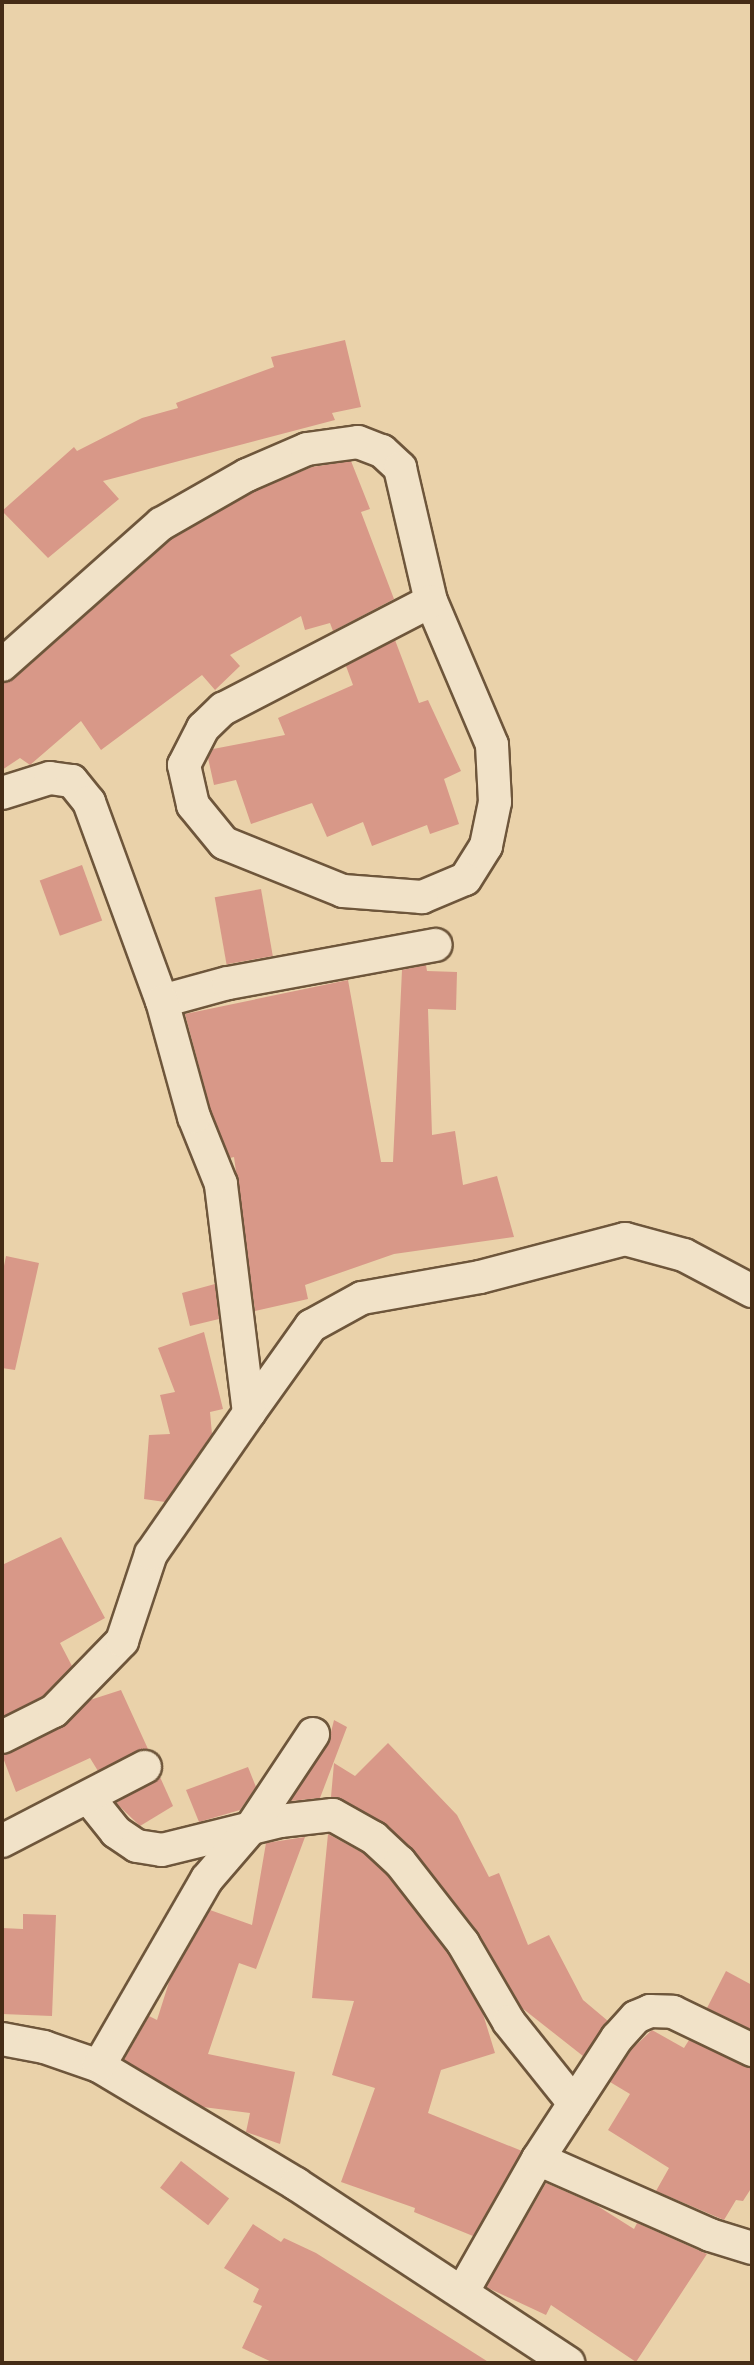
<!DOCTYPE html>
<style>
body{margin:0}
#map{position:relative;width:754px;height:2365px;overflow:hidden;background:#ead2aa;font-family:"IM FELL DW Pica",serif}
div>[style]{position:absolute}
[style*='--x']{left:calc(var(--x)*1px);top:calc(var(--y)*1px);width:calc(var(--w)*1px);rotate:calc(var(--a)*1deg)}
.building>*{inset:0;background:#d89888;transform-origin:0 0}
.roads{filter:drop-shadow(2px 0 #6e563b) drop-shadow(-2px 0 #6e563b) drop-shadow(0 2px #6e563b) drop-shadow(0 -2px #6e563b)}
.street>*{height:32px;margin:-16px;padding:0 16px;transform-origin:16px;border-radius:16px;background:#f1e2c8}
span{translate:-50% -50%;white-space:nowrap;text-align:center;line-height:1.15;-webkit-text-stroke:6px #f1e2c8;paint-order:stroke}
.frame{position:absolute;inset:0;border:4px solid #452c16;pointer-events:none}
</style>
<div id="map">
<div class="building">
<div style="clip-path:polygon(345px 340px,361px 407px,332px 413px,335px 420px,103px 481px,119px 499px,48px 558px,2px 511px,74px 447px,77px 451px,142px 418px,178px 408px,176px 403px,274px 367px,271px 357px)"></div>
<div style="clip-path:polygon(351px 461px,370px 509px,361px 512px,394px 599px,333px 631px,330px 623px,305px 630px,301px 616px,230px 655px,240px 666px,215px 690px,202px 675px,101px 750px,81px 721px,30px 765px,20px 758px,2px 770px,2px 683px,14px 679px,172px 539px,255px 491px,312px 467px)"></div>
<div style="clip-path:polygon(395px 640px,419px 703px,428px 700px,461px 771px,444px 779px,459px 824px,430px 834px,427px 825px,372px 846px,363px 822px,327px 837px,312px 803px,251px 824px,236px 780px,214px 785px,208px 758px,213px 749px,285px 735px,278px 718px,353px 685px,346px 666px)"></div>
<div style="left:82px;top:865px;width:59px;height:45px;rotate:70deg"></div>
<div style="left:261px;top:889px;width:68px;height:47px;rotate:80deg"></div>
<div style="clip-path:polygon(426px 965px,427px 971px,457px 972px,456px 1010px,428px 1009px,432px 1135px,455px 1131px,463px 1185px,497px 1176px,514px 1237px,394px 1254px,305px 1285px,308px 1299px,255px 1311px,234px 1157px,230px 1158px,211px 1111px,185px 1014px,348px 980px,381px 1162px,393px 1162px,402px 970px)"></div>
<div style="clip-path:polygon(6px 1256px,39px 1263px,15px 1370px,2px 1368px,2px 1276px)"></div>
<div style="clip-path:polygon(215px 1284px,219px 1319px,190px 1326px,182px 1293px)"></div>
<div style="clip-path:polygon(204px 1332px,223px 1409px,210px 1412px,212px 1434px,165px 1502px,144px 1499px,149px 1435px,170px 1434px,160px 1395px,175px 1392px,158px 1348px)"></div>
<div style="clip-path:polygon(61px 1537px,105px 1618px,60px 1643px,72px 1666px,43px 1696px,2px 1717px,2px 1565px)"></div>
<div style="clip-path:polygon(121px 1690px,148px 1749px,98px 1771px,90px 1758px,16px 1792px,2px 1755px,62px 1727px,90px 1700px)"></div>
<div style="clip-path:polygon(334px 1720px,347px 1727px,320px 1798px,290px 1801px,328px 1744px)"></div>
<div style="clip-path:polygon(388px 1743px,457px 1815px,489px 1877px,499px 1873px,528px 1945px,549px 1935px,583px 2000px,608px 2021px,583px 2056px,522px 2008px,478px 1932px,413px 1849px,383px 1822px,331px 1797px,334px 1763px,355px 1776px)"></div>
<div style="clip-path:polygon(248px 1767px,256px 1787px,240px 1810px,199px 1822px,186px 1790px)"></div>
<div style="clip-path:polygon(160px 1777px,173px 1806px,140px 1826px,116px 1803px)"></div>
<div style="clip-path:polygon(328px 1834px,363px 1853px,386px 1874px,448px 1953px,483px 2014px,495px 2053px,441px 2070px,428px 2113px,522px 2151px,473px 2236px,414px 2212px,415px 2208px,341px 2182px,375px 2088px,332px 2075px,354px 2001px,312px 1998px)"></div>
<div style="clip-path:polygon(305px 1837px,256px 1969px,239px 1963px,208px 2054px,295px 2072px,280px 2144px,246px 2132px,250px 2113px,203px 2107px,124px 2060px,149px 2016px,157px 2020px,170px 1979px,210px 1910px,252px 1925px,266px 1843px)"></div>
<div style="clip-path:polygon(23px 1914px,56px 1915px,52px 2016px,2px 2014px,2px 1928px,23px 1929px)"></div>
<div style="clip-path:polygon(726px 1971px,752px 1985px,752px 2030px,707px 2008px)"></div>
<div style="clip-path:polygon(652px 2030px,684px 2048px,689px 2040px,752px 2068px,752px 2187px,743px 2201px,736px 2200px,724px 2220px,656px 2191px,669px 2168px,608px 2130px,630px 2094px,610px 2082px,632px 2049px)"></div>
<div style="left:181px;top:2161px;width:61px;height:34px;rotate:38deg"></div>
<div style="clip-path:polygon(546px 2183px,596px 2205px,634px 2229px,637px 2223px,707px 2254px,636px 2362px,551px 2305px,546px 2315px,486px 2287px)"></div>
<div style="clip-path:polygon(253px 2224px,281px 2242px,284px 2238px,316px 2253px,490px 2363px,274px 2363px,242px 2348px,262px 2306px,253px 2302px,259px 2289px,224px 2268px)"></div>
</div>
<div class="roads">
<div class="street">
<div style="--x:2;--y:665;--w:213;--a:-41.6"></div>
<div style="--x:161;--y:524;--w:99;--a:-29.7"></div>
<div style="--x:247;--y:475;--w:65;--a:-23.4"></div>
<div style="--x:307;--y:449;--w:51;--a:-7.8"></div>
<div style="--x:358;--y:442;--w:26;--a:21"></div>
<div style="--x:382;--y:451;--w:25;--a:43"></div>
<div style="--x:400;--y:468;--w:137;--a:76.9"></div>
<div style="--x:431;--y:601;--w:156;--a:67"></div>
<div style="--x:492;--y:745;--w:57;--a:87"></div>
<div style="--x:495;--y:802;--w:45;--a:101.6"></div>
<div style="--x:486;--y:846;--w:39;--a:122"></div>
<div style="--x:465;--y:879;--w:47;--a:157.3"></div>
<div style="--x:422;--y:897;--w:79;--a:-175.7"></div>
<div style="--x:343;--y:891;--w:128;--a:-158"></div>
<div style="--x:224;--y:843;--w:49;--a:-129.2"></div>
<div style="--x:193;--y:805;--w:41;--a:-102.7"></div>
<div style="--x:184;--y:765;--w:42;--a:-62.8"></div>
<div style="--x:203;--y:728;--w:28;--a:-44"></div>
<div style="--x:223;--y:709;--w:234;--a:-27.4"></div>
<div style="--x:2;--y:793;--w:50;--a:-17.4"></div>
<div style="--x:50;--y:778;--w:22;--a:8"></div>
<div style="--x:72;--y:781;--w:27;--a:51"></div>
<div style="--x:89;--y:802;--w:212;--a:69.9"></div>
<div style="--x:162;--y:1001;--w:68;--a:-15.3"></div>
<div style="--x:228;--y:983;--w:211;--a:-10.4"></div>
<div style="--x:249;--y:1413;--w:107;--a:-54.5"></div>
<div style="--x:311;--y:1326;--w:58;--a:-28.8"></div>
<div style="--x:362;--y:1298;--w:120;--a:-10.1"></div>
<div style="--x:480;--y:1277;--w:150;--a:-14.7"></div>
<div style="--x:625;--y:1239;--w:61;--a:15.2"></div>
<div style="--x:684;--y:1255;--w:77;--a:27.9"></div>
<div style="--x:2;--y:1737;--w:58;--a:-26.6"></div>
<div style="--x:54;--y:1711;--w:98;--a:-45.8"></div>
<div style="--x:122;--y:1641;--w:92;--a:-71.6"></div>
<div style="--x:151;--y:1554;--w:172;--a:-55.2"></div>
<div style="--x:249;--y:1413;--w:231;--a:-97"></div>
<div style="--x:221;--y:1184;--w:72;--a:-111.9"></div>
<div style="--x:194;--y:1117;--w:120;--a:-105.4"></div>
<div style="--x:88;--y:1797;--w:45;--a:51.3"></div>
<div style="--x:116;--y:1832;--w:25;--a:34"></div>
<div style="--x:137;--y:1846;--w:25;--a:9"></div>
<div style="--x:162;--y:1850;--w:122;--a:-13.8"></div>
<div style="--x:280;--y:1821;--w:53;--a:-6.5"></div>
<div style="--x:333;--y:1815;--w:47;--a:29.3"></div>
<div style="--x:374;--y:1838;--w:35;--a:43"></div>
<div style="--x:400;--y:1862;--w:103;--a:52.1"></div>
<div style="--x:463;--y:1943;--w:91;--a:59.8"></div>
<div style="--x:509;--y:2022;--w:104;--a:51.3"></div>
<div style="--x:2;--y:1841;--w:161;--a:-27.4"></div>
<div style="--x:2;--y:2039;--w:43;--a:10.8"></div>
<div style="--x:44;--y:2047;--w:58;--a:19.1"></div>
<div style="--x:99;--y:2066;--w:230;--a:30.9"></div>
<div style="--x:296;--y:2184;--w:326;--a:33.3"></div>
<div style="--x:99;--y:2066;--w:216;--a:-60"></div>
<div style="--x:207;--y:1879;--w:66;--a:-49.3"></div>
<div style="--x:250;--y:1829;--w:114;--a:-56.4"></div>
<div style="--x:538;--y:2159;--w:188;--a:23.8"></div>
<div style="--x:710;--y:2235;--w:44;--a:17.2"></div>
<div style="--x:463;--y:2291;--w:152;--a:-60.4"></div>
<div style="--x:538;--y:2159;--w:145;--a:-56.9"></div>
<div style="--x:617;--y:2038;--w:28;--a:-48"></div>
<div style="--x:636;--y:2017;--w:15;--a:-23"></div>
<div style="--x:650;--y:2011;--w:23;--a:2"></div>
<div style="--x:673;--y:2012;--w:88;--a:25.7"></div>
</div>
</div>
<div class="frame"></div>
</div>
